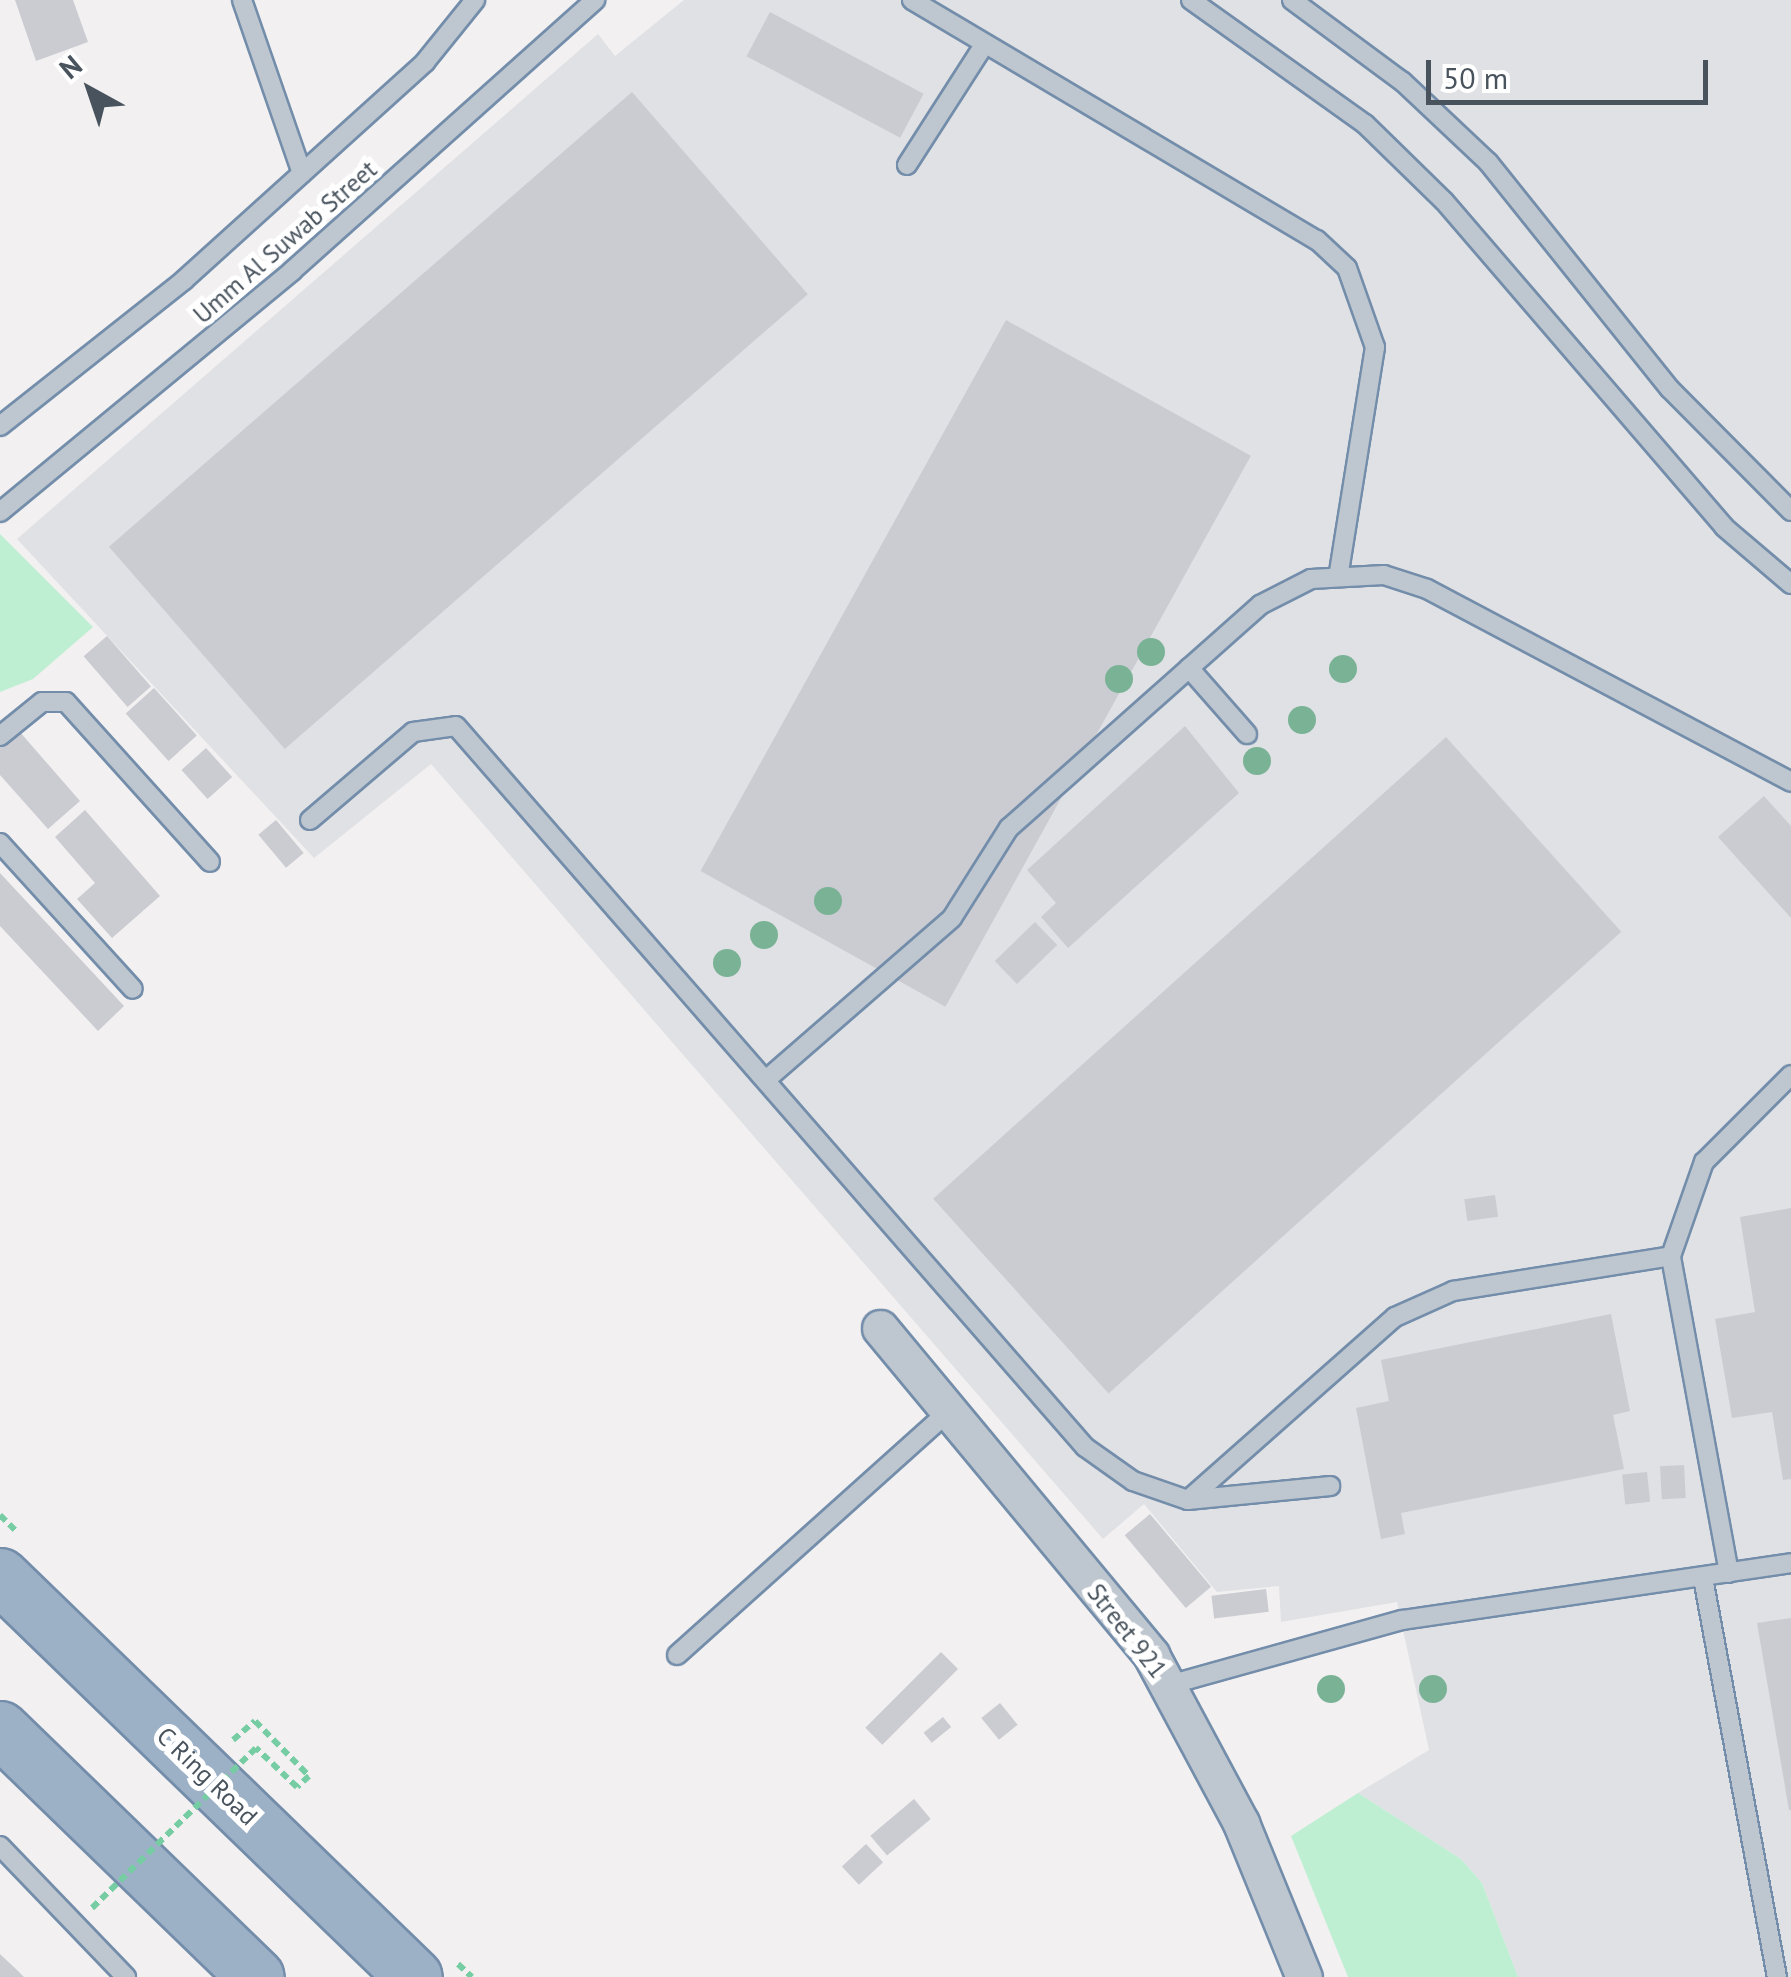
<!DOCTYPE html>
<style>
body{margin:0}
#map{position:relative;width:1791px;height:1977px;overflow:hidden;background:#f2f0f0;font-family:"PT Sans",sans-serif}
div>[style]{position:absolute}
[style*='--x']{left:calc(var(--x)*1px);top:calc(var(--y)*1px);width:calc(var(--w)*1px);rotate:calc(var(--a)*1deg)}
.airport>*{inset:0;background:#dfe1e4}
.green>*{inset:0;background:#bfefd2}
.building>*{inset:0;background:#caccd2;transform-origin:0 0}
.path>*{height:6px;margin-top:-3px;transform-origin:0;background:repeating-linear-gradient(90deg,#77cda3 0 8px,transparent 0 13px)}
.roads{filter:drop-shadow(2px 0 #738daa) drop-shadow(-2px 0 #738daa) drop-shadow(0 2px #738daa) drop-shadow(0 -2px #738daa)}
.service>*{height:18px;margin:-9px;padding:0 9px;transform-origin:9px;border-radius:9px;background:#bec7cf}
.minor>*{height:35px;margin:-17.5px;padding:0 17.5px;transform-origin:17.5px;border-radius:17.5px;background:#bec7cf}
.trunk>*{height:55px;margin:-27.5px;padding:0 27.5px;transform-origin:27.5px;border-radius:27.5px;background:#9cb0c6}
.path-bridge>*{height:6px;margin-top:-3px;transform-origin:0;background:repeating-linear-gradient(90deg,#77cda3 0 8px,transparent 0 13px)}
.trees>*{width:28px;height:28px;margin:-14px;border-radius:50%;background:#7ab296}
span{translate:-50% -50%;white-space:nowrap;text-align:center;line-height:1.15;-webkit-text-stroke:10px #fff;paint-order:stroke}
.street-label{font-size:25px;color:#48535d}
.north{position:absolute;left:40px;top:40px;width:100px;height:100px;-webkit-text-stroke:8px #fff;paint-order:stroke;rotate:320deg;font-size:28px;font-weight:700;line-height:40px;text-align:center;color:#48535d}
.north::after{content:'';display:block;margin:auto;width:35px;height:45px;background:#48535d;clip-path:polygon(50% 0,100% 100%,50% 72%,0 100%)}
.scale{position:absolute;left:1426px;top:60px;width:282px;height:45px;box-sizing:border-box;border:5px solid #48535d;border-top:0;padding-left:12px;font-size:30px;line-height:35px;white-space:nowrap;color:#48535d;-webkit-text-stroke:8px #fff;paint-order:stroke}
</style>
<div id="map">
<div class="airport">
<div style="clip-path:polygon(684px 0,1791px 0,1791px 1977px,1518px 1977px,1482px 1883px,1461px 1859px,1358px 1793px,1429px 1750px,1397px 1602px,1281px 1622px,1279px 1586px,1217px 1592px,1144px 1504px,1103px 1539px,431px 764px,314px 858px,17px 539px,598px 34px,615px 56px)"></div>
</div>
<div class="green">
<div style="clip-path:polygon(0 534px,93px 627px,33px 679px,0 692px)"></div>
<div style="clip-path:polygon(1358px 1793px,1461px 1859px,1482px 1883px,1518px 1977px,1348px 1977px,1291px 1836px)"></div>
</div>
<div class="building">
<div style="clip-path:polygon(15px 0,73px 0,88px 42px,36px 61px)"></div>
<div style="left:770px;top:12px;width:174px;height:50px;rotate:28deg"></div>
<div style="left:632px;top:92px;width:268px;height:693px;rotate:49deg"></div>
<div style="left:1006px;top:320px;width:280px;height:630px;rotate:29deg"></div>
<div style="left:107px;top:636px;width:67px;height:31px;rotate:49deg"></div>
<div style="left:154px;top:688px;width:64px;height:38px;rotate:48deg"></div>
<div style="clip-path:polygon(1185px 726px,1239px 793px,1068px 948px,1041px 917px,1056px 903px,1027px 870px)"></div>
<div style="clip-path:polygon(19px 731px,80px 801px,48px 829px,0 775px,0 747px)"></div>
<div style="left:1446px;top:737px;width:262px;height:690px;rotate:48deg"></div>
<div style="left:206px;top:748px;width:39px;height:33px;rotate:48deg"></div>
<div style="clip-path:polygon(1764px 796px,1791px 826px,1791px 918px,1718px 837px)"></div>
<div style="clip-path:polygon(85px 810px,160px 896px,112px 938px,77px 899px,95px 883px,55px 837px)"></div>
<div style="left:276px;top:820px;width:43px;height:23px;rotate:50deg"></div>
<div style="clip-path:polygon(0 873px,124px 1006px,98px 1031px,0 926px)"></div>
<div style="left:1035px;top:922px;width:32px;height:56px;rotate:46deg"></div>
<div style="left:1495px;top:1195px;width:22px;height:31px;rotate:82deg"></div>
<div style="clip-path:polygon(1791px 1208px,1791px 1479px,1783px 1480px,1772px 1412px,1732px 1418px,1715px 1319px,1755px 1312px,1740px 1217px)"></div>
<div style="clip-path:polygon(1611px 1314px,1630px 1411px,1613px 1415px,1624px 1469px,1401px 1513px,1405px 1534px,1381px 1539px,1356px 1408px,1389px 1401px,1381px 1360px)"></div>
<div style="left:1684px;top:1465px;width:33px;height:24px;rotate:87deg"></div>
<div style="left:1647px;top:1472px;width:30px;height:25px;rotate:84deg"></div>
<div style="left:1150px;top:1514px;width:95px;height:33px;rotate:50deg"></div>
<div style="left:1266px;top:1589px;width:23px;height:55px;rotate:83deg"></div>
<div style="clip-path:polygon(1791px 1618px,1791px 1810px,1789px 1810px,1757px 1623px)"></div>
<div style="left:941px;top:1652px;width:24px;height:107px;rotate:45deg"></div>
<div style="left:1000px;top:1703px;width:28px;height:24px;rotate:51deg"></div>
<div style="left:943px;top:1717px;width:13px;height:25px;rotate:51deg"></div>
<div style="left:914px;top:1799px;width:26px;height:57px;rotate:50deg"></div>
<div style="left:866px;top:1844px;width:25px;height:33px;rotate:47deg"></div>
<div style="clip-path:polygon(0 1954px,18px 1971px,24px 1977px,0 1977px)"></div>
</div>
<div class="path">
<div style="--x:0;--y:1515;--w:24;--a:45"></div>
<div style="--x:233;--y:1740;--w:29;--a:-41"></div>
<div style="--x:255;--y:1721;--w:77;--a:45.5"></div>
<div style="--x:309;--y:1776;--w:16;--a:137"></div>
<div style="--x:297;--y:1787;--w:57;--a:-136.4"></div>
<div style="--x:458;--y:1964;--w:19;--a:43"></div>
</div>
<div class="roads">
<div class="service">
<div style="--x:242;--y:0;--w:183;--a:70.9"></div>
<div style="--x:912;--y:0;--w:471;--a:30.7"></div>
<div style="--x:1317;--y:240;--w:41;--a:43"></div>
<div style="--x:1347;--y:268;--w:84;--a:70.5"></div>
<div style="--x:1375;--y:347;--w:229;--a:99.1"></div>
<div style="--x:1191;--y:0;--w:214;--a:35.5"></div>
<div style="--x:1365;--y:124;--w:110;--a:44.3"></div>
<div style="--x:1444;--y:201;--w:430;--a:49.3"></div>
<div style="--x:1724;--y:527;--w:88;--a:40.4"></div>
<div style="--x:1292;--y:0;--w:138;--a:36.5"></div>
<div style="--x:1403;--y:82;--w:117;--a:43.3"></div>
<div style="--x:1488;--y:162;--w:291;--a:51.3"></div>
<div style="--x:1670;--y:389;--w:172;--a:45.2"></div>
<div style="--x:907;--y:165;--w:143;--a:-57.3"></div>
<div style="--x:0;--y:426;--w:235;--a:-38.4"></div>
<div style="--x:184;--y:280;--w:325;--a:-42.1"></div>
<div style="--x:425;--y:62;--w:80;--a:-51.1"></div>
<div style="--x:0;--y:512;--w:379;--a:-39.5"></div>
<div style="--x:292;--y:271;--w:407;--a:-41.8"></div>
<div style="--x:1189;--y:668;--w:88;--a:48.7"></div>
<div style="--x:0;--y:736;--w:54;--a:-39"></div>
<div style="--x:42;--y:702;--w:24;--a:0"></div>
<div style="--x:66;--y:702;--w:215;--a:48"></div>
<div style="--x:310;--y:820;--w:135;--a:-40.5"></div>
<div style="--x:413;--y:732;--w:43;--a:-7.9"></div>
<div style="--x:456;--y:726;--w:957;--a:48.9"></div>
<div style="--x:1085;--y:1447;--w:59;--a:35.3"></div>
<div style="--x:1133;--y:1481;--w:58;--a:19.1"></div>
<div style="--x:1188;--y:1500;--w:143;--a:-5.6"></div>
<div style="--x:0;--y:843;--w:197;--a:47.7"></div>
<div style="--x:767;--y:1079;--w:245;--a:-41"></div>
<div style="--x:952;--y:918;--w:107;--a:-57.7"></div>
<div style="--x:1009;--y:828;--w:336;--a:-41.6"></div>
<div style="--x:1260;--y:605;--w:57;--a:-27"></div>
<div style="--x:1311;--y:579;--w:73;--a:-3.1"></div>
<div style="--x:1384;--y:575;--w:45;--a:18"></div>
<div style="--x:1427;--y:589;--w:412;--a:27.9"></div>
<div style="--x:1188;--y:1500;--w:276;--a:-41.5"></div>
<div style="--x:1395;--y:1317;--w:64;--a:-24.1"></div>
<div style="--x:1453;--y:1291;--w:221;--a:-9.1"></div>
<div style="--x:1729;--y:1573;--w:322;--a:-100.4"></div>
<div style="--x:1671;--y:1256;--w:100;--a:-70.7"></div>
<div style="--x:1704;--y:1162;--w:123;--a:-45"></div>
<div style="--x:1703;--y:1578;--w:406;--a:79.5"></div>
<div style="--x:677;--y:1655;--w:365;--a:-41.9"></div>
<div style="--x:1169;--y:1685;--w:242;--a:-15.6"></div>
<div style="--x:1402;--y:1620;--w:393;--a:-8.3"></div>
<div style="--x:0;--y:1846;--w:182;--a:46.1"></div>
</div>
<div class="minor">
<div style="--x:880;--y:1328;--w:425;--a:50.3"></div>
<div style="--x:1151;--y:1655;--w:191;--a:61.8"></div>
<div style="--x:1241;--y:1823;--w:166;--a:67.8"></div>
</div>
<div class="trunk">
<div style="--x:0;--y:1576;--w:576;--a:44.09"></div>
<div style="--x:0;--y:1729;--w:356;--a:44.1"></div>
</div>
</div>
<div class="path-bridge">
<div style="--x:92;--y:1908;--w:229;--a:-44.3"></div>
</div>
<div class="trees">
<div style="left:1151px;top:652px"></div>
<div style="left:1343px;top:669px"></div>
<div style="left:1119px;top:679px"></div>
<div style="left:1302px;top:720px"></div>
<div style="left:1257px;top:761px"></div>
<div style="left:828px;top:901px"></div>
<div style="left:764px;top:935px"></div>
<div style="left:727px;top:963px"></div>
<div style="left:1331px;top:1689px"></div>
<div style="left:1433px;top:1689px"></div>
</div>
<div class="street-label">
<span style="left:285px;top:242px;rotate:-41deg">Umm Al Suwab Street</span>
<span style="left:1127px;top:1631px;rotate:52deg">Street 921</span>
<span style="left:207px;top:1776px;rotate:44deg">C Ring Road</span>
</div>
<div class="north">N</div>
<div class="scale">50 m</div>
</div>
